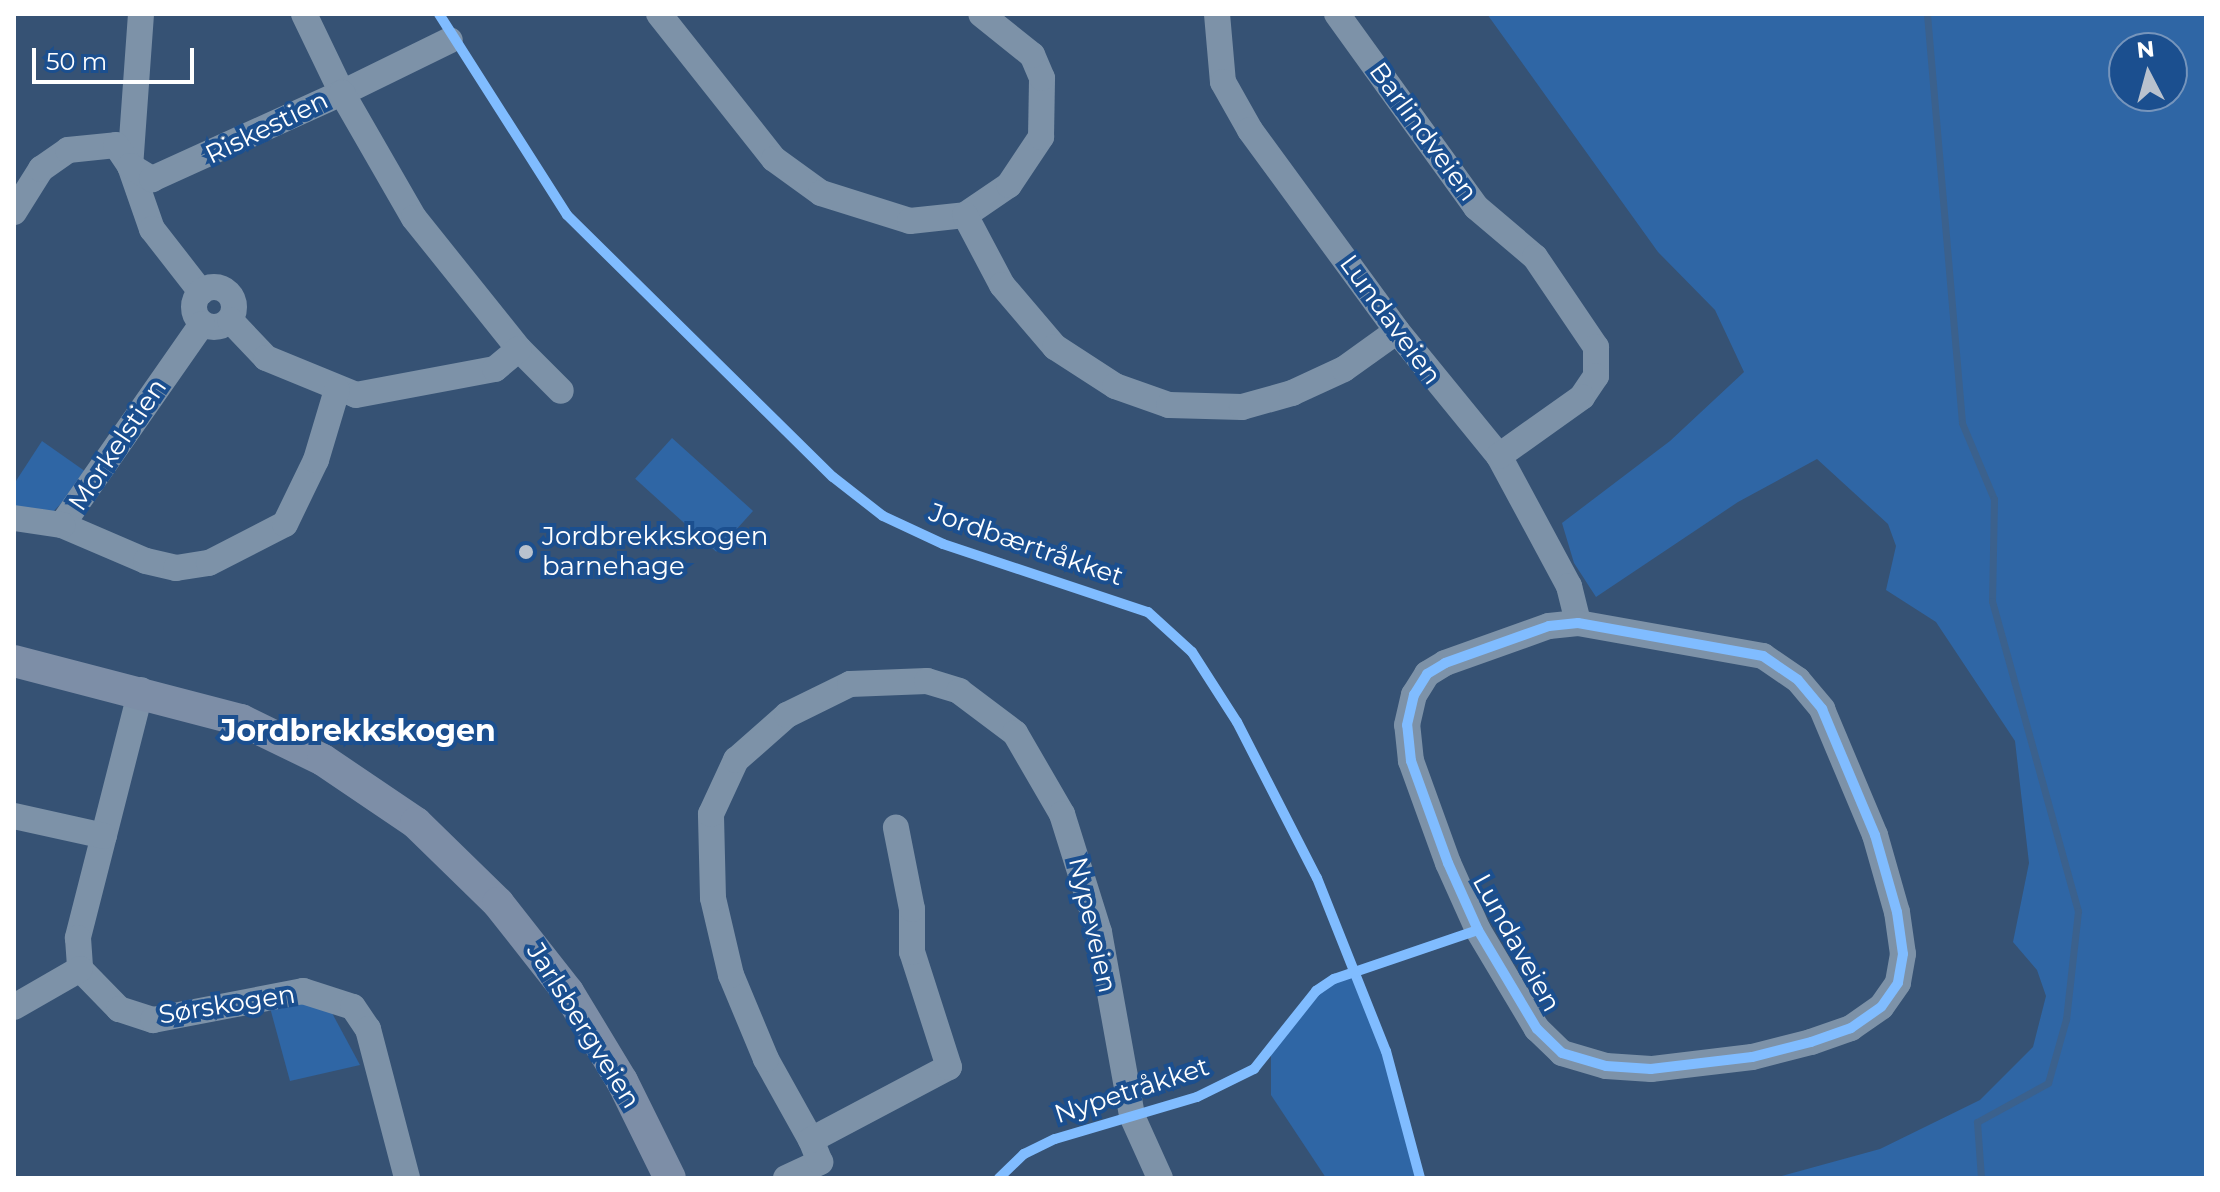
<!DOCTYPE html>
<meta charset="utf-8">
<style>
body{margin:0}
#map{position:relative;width:2220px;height:1192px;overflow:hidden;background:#365274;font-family:Montserrat,sans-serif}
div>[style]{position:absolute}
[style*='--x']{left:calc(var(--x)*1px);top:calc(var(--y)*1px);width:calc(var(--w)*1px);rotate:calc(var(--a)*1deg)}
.green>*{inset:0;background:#2f66a5;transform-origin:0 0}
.stream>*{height:7px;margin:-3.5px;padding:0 3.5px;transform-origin:3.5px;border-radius:3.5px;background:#3b618d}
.minor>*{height:26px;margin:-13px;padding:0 13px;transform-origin:13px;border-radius:13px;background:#7d92a8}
.minor>.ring{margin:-13px;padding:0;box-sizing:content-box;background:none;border:26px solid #7d92a8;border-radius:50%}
.major>*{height:32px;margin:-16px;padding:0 16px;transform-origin:16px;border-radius:16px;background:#7d8ea7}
.cycleway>*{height:10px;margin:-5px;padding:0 5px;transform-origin:5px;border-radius:5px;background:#80bcff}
.dots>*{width:22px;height:22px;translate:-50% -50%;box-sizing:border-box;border:4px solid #1b4f8f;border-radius:50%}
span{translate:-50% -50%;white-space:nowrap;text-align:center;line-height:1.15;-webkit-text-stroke:8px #1b4f8f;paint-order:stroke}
.street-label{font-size:26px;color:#fff}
.poi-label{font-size:26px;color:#fff}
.left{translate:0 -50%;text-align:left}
.quarter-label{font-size:30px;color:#fff;font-weight:700}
.frame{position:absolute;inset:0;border:16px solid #fff;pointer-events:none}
.north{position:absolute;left:2108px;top:32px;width:80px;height:80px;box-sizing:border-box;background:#1b4f8f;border:2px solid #7695bc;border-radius:50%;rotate:354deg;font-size:22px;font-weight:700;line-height:32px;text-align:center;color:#fff}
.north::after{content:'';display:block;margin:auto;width:28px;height:36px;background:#b9c2ce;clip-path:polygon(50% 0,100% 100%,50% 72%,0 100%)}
.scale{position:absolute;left:32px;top:48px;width:162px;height:36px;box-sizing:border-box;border:4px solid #fff;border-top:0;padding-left:10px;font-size:24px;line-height:28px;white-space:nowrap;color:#fff;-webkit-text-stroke:6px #1b4f8f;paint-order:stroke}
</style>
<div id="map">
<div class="green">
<div style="clip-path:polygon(evenodd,1487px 14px,2206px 14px,2206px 1178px,1774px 1178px,1880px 1149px,1980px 1100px,2033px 1047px,2046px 996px,2037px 970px,2013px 942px,2029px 863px,2015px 741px,1936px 622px,1886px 590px,1896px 546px,1888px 524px,1817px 459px,1738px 502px,1596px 597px,1574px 563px,1562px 523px,1670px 441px,1744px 372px,1715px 310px,1658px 252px,1487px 14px,2124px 48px,2172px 48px,2172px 96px,2124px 96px,2124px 48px)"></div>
<div style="left:672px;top:438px;width:109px;height:55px;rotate:42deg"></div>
<div style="clip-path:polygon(42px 441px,89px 474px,51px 514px,14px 509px,14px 484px)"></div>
<div style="clip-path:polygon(1357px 970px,1386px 1051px,1420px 1178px,1326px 1178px,1271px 1095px,1271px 1052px,1284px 1034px,1316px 991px)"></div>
<div style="clip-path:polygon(269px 1004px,304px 1004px,332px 1013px,360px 1065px,290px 1081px)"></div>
</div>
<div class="stream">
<div style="--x:1927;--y:14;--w:410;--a:85.1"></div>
<div style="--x:1962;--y:423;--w:82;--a:67.2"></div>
<div style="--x:1994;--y:499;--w:102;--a:91.1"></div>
<div style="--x:1992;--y:601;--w:322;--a:74.5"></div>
<div style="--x:2078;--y:911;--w:109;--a:96.3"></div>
<div style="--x:2066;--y:1019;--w:66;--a:105.7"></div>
<div style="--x:2048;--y:1083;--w:81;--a:151.2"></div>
<div style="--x:1977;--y:1122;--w:56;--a:85.9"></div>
</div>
<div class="minor">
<div style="--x:141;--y:14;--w:152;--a:94.1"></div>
<div style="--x:130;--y:166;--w:67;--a:70.8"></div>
<div style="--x:152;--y:229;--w:80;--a:52.1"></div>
<div style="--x:304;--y:14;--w:88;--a:64.3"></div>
<div style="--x:342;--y:93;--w:120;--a:-26.1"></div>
<div style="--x:659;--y:14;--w:185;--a:51.6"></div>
<div style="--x:774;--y:159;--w:58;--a:35.9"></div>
<div style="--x:821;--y:193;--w:93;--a:17.5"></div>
<div style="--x:910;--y:221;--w:55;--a:-6.2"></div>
<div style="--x:965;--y:215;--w:53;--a:-34.3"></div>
<div style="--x:1009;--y:185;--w:58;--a:-56.3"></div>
<div style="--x:1041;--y:137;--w:59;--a:-89"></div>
<div style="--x:1042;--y:78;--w:25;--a:-113"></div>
<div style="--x:1032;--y:55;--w:65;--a:-141.2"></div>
<div style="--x:1217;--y:14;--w:68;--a:85"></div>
<div style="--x:1223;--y:82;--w:55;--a:60.6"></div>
<div style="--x:1250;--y:130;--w:249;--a:53.8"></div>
<div style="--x:1397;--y:331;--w:161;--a:50.8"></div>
<div style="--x:1499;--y:456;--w:148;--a:61.7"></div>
<div style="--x:1569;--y:586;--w:38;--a:76"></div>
<div style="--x:1337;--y:14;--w:238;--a:54.2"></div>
<div style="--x:1476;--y:207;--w:77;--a:40.3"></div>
<div style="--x:1535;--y:257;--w:109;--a:55.9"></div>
<div style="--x:1596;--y:347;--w:29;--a:90"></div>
<div style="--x:1596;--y:376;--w:25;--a:124"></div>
<div style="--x:1582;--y:397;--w:102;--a:144.6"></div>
<div style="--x:14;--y:212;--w:51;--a:-57.9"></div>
<div style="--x:41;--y:169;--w:33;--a:-35"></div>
<div style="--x:68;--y:150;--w:48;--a:-5.9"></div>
<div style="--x:116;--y:145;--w:25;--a:56"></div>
<div style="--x:130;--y:166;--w:26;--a:31"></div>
<div style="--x:152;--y:179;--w:209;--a:-24.4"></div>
<div style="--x:342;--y:93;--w:144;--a:60.1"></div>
<div style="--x:414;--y:218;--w:168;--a:51.3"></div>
<div style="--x:519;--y:349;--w:59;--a:45"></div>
<div style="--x:965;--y:215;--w:79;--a:62.1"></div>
<div style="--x:1002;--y:285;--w:82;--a:49.5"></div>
<div style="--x:1055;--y:347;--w:72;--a:33"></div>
<div style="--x:1115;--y:386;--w:57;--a:19.4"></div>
<div style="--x:1169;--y:405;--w:73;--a:1.6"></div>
<div style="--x:1242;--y:407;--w:52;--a:-15.6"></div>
<div style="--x:1292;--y:393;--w:57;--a:-24.8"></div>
<div style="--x:1344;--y:369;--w:65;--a:-35.6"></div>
<div class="ring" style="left:194px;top:287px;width:14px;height:14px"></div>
<div style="--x:230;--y:320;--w:52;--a:46.5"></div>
<div style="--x:266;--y:358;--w:97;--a:22.3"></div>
<div style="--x:356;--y:395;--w:141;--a:-10.6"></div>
<div style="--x:495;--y:369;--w:31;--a:-40"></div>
<div style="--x:202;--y:324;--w:245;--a:124.9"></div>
<div style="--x:62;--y:525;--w:91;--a:23.2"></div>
<div style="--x:146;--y:561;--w:31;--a:13"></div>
<div style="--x:176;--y:568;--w:33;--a:-9"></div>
<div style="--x:209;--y:563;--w:85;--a:-27.2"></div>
<div style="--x:285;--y:524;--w:71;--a:-64.2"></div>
<div style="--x:316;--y:460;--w:73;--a:-73.3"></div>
<div style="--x:14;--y:518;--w:49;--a:8.3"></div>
<div style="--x:1578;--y:623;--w:188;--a:10.1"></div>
<div style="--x:1763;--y:656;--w:42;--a:34.4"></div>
<div style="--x:1798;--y:680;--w:38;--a:50"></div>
<div style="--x:1822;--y:709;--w:137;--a:67.2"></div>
<div style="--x:1875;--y:835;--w:80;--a:74.1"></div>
<div style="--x:1897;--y:912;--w:42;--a:81.9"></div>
<div style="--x:1903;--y:954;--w:29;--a:100"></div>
<div style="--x:1898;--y:983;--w:29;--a:125"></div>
<div style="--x:1881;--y:1007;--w:37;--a:145"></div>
<div style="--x:1851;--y:1028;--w:42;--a:160.7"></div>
<div style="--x:1811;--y:1042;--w:61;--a:165.7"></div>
<div style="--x:1752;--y:1057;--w:102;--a:173.2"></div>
<div style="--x:1651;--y:1069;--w:45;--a:-176.2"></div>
<div style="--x:1606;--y:1066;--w:46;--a:-163.5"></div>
<div style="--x:1562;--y:1053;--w:35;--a:-136"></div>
<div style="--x:1537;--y:1029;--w:115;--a:-120.8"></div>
<div style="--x:1478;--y:930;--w:73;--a:-114.1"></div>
<div style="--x:1448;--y:863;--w:109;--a:-109.9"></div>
<div style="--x:1411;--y:761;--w:36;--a:-96"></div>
<div style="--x:1407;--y:725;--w:31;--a:-77"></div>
<div style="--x:1414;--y:695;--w:25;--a:-58"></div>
<div style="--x:1427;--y:674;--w:21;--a:-31"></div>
<div style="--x:1445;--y:663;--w:110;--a:-19.6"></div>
<div style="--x:1549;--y:626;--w:29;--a:-6"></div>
<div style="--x:141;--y:690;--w:256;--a:104.3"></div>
<div style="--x:78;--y:938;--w:31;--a:86"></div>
<div style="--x:80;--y:969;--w:56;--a:45.7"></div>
<div style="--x:119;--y:1009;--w:36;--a:18"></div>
<div style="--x:153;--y:1020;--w:153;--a:-10.9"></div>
<div style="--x:303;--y:991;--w:52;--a:17.7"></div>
<div style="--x:353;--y:1007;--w:27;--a:56"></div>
<div style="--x:368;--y:1029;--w:154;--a:75.3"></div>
<div style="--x:14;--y:816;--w:92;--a:12.5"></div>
<div style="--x:14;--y:1007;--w:76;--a:-29.9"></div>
<div style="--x:811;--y:1140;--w:93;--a:-119.1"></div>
<div style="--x:766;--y:1059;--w:91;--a:-112.6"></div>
<div style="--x:731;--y:975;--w:79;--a:-103.2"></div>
<div style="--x:713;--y:898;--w:84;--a:-91.4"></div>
<div style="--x:711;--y:814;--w:60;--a:-65.2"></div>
<div style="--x:736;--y:760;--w:68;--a:-41.4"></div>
<div style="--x:787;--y:715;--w:70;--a:-26.2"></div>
<div style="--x:850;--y:684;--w:77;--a:-2.2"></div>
<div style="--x:927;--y:681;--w:34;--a:17"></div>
<div style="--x:959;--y:691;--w:70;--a:36.9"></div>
<div style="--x:1015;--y:733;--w:94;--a:59.9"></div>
<div style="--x:1062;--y:814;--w:124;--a:72.6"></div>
<div style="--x:1099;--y:932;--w:187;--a:79.8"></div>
<div style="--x:1132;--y:1116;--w:68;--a:65.7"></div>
<div style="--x:786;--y:1178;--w:38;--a:-25"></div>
<div style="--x:820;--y:1162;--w:24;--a:-112"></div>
<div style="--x:811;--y:1140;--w:156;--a:-27.9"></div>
<div style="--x:949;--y:1067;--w:121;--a:-107.8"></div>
<div style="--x:912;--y:952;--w:43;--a:-90"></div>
<div style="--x:912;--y:909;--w:83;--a:-101.2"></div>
</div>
<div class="major">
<div style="--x:14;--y:661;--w:235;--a:14.6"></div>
<div style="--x:241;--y:720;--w:91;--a:26"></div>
<div style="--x:323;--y:760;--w:112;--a:34.1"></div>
<div style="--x:416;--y:823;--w:115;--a:44.3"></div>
<div style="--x:498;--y:903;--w:113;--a:51.8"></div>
<div style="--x:568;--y:992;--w:104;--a:58.8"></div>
<div style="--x:622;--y:1081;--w:108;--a:63.7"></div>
</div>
<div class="cycleway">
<div style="--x:439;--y:14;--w:238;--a:57.5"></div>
<div style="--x:567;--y:215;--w:373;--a:44.6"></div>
<div style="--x:833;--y:477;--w:63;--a:38"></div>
<div style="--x:883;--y:516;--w:66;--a:25"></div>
<div style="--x:943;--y:544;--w:216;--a:18.4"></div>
<div style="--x:1148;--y:612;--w:59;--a:42.3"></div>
<div style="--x:1192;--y:652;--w:83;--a:57.3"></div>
<div style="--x:1237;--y:722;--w:175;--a:62.9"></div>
<div style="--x:1317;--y:878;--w:186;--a:68.3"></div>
<div style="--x:1386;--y:1051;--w:131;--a:75"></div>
<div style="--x:1578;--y:623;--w:188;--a:10.1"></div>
<div style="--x:1763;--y:656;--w:42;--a:34.4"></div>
<div style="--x:1798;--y:680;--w:38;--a:50"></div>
<div style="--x:1822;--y:709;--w:137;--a:67.2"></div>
<div style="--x:1875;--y:835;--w:80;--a:74.1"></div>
<div style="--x:1897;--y:912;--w:42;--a:81.9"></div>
<div style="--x:1903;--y:954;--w:29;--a:100"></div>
<div style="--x:1898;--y:983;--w:29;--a:125"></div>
<div style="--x:1881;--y:1007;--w:37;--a:145"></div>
<div style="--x:1851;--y:1028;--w:42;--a:160.7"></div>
<div style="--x:1811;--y:1042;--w:61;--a:165.7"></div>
<div style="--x:1752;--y:1057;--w:102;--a:173.2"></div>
<div style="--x:1651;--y:1069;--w:45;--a:-176.2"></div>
<div style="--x:1606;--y:1066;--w:46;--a:-163.5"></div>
<div style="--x:1562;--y:1053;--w:35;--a:-136"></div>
<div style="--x:1537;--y:1029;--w:115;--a:-120.8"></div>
<div style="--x:1478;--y:930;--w:73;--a:-114.1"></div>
<div style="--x:1448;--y:863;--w:109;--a:-109.9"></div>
<div style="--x:1411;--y:761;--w:36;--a:-96"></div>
<div style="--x:1407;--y:725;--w:31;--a:-77"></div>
<div style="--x:1414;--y:695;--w:25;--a:-58"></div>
<div style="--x:1427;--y:674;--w:21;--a:-31"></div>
<div style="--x:1445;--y:663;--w:110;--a:-19.6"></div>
<div style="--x:1549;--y:626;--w:29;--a:-6"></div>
<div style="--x:999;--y:1178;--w:35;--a:-44"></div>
<div style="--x:1024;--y:1154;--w:34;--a:-26"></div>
<div style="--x:1055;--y:1139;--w:148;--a:-16.5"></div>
<div style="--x:1197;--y:1097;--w:64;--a:-26.2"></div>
<div style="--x:1254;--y:1069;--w:100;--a:-51.5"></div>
<div style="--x:1316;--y:991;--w:22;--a:-34"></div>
<div style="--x:1334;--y:979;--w:152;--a:-18.8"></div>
</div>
<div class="dots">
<div style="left:526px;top:552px;background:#b9c2ce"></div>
</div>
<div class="street-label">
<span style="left:267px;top:128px;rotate:-26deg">Riskestien</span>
<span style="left:1423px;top:132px;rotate:54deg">Barlindveien</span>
<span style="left:1390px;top:320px;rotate:54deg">Lundaveien</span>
<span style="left:118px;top:445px;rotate:-56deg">Morkelstien</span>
<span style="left:1026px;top:545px;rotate:19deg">Jordbærtråkket</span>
<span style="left:1092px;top:925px;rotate:77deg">Nypeveien</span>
<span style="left:1516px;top:943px;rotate:61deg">Lundaveien</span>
<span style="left:227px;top:1005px;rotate:-9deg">Sørskogen</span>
<span style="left:583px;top:1026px;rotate:58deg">Jarlsbergveien</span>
<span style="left:1132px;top:1091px;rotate:-18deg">Nypetråkket</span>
</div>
<div class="poi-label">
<span class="left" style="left:542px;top:552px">Jordbrekkskogen<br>barnehage</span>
</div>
<div class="quarter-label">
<span style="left:358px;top:731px">Jordbrekkskogen</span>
</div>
<div class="frame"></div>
<div class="north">N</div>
<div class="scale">50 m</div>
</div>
